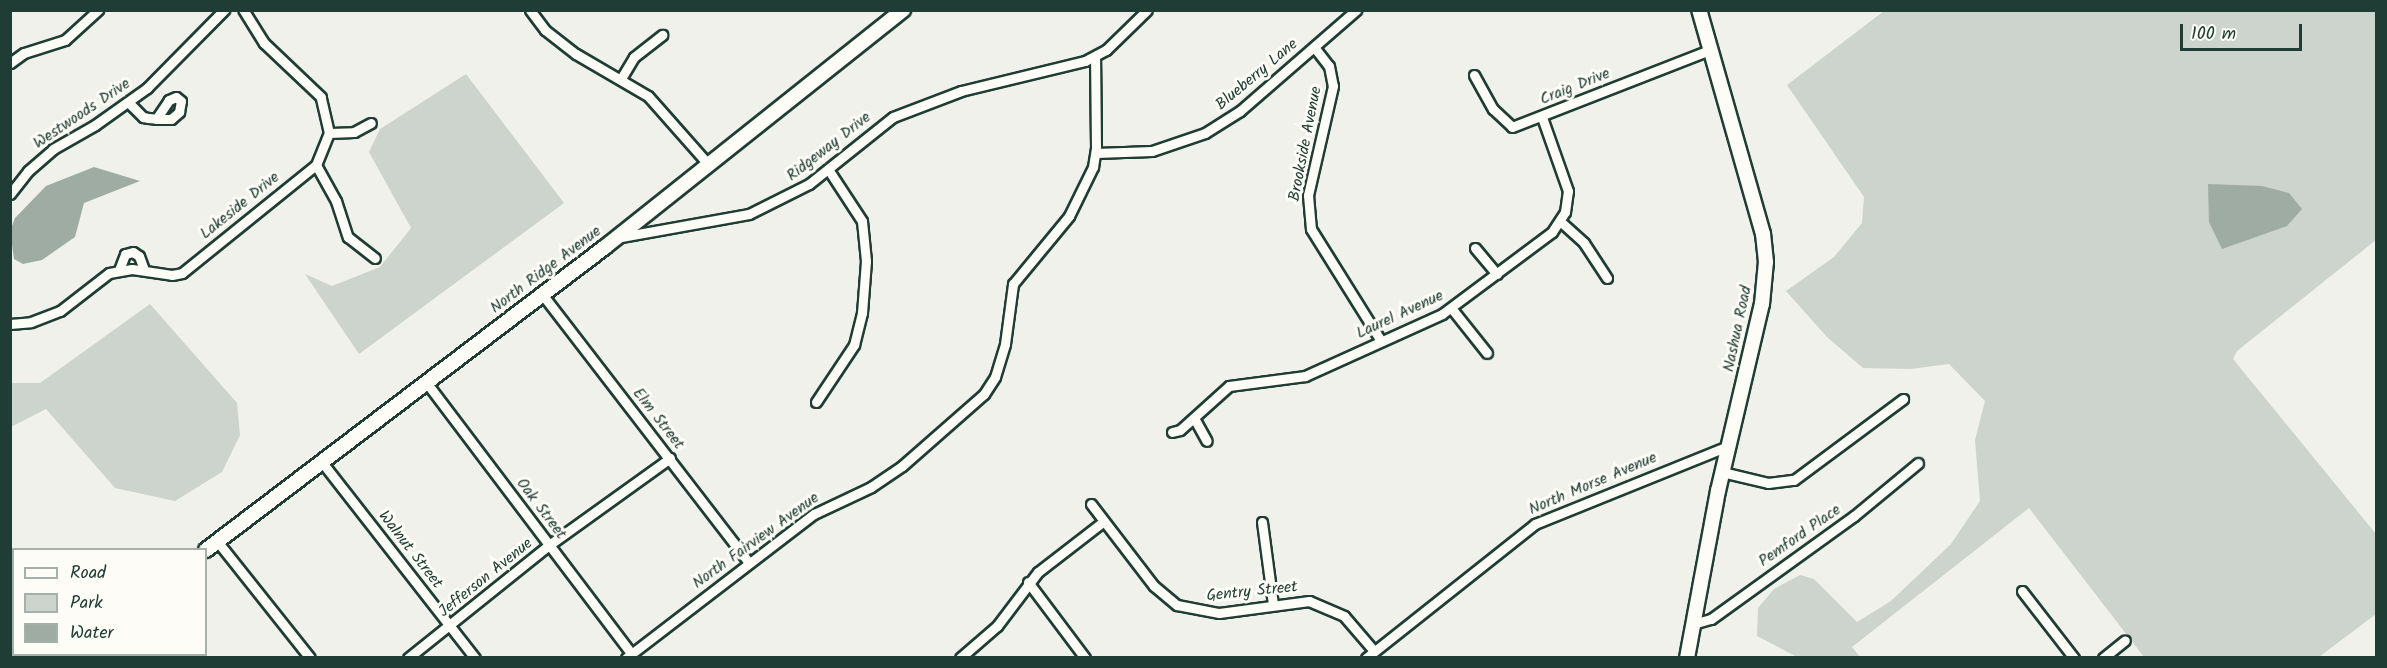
<!DOCTYPE html>
<style>
body{margin:0}
#map{position:relative;width:2387px;height:668px;overflow:hidden;background:#f0f1eb;font-family:Kalam,sans-serif}
div>[style]{position:absolute}
[style*='--x']{left:calc(var(--x)*1px);top:calc(var(--y)*1px);width:calc(var(--w)*1px);rotate:calc(var(--a)*1deg)}
.green>*{inset:0;background:#cdd3cd}
.water>*{inset:0;background:#9faca4}
.roads{filter:drop-shadow(2px 0 #1f3d34) drop-shadow(-2px 0 #1f3d34) drop-shadow(0 2px #1f3d34) drop-shadow(0 -2px #1f3d34)}
.street>*{height:9px;margin:-4.5px;padding:0 4.5px;transform-origin:4.5px;border-radius:4.5px;background:#fdfcf7}
.secondary>*{height:14px;margin:-7px;padding:0 7px;transform-origin:7px;border-radius:7px;background:#fdfcf7}
span{translate:-50% -50%;white-space:nowrap;text-align:center;line-height:1.15;-webkit-text-stroke:6px #fdfcf7;paint-order:stroke}
.street-label{font-size:16px;color:#1f3d34}
.frame{position:absolute;inset:0;border:12px solid #1f3d34;pointer-events:none}
.legend{position:absolute;left:12px;top:548px;width:195px;height:108px;box-sizing:border-box;background:#fdfcf7;border:2px solid #a4b0a9;margin:0;padding:8px 10px;list-style:none;font-size:18px;color:#1f3d34}
.legend li{display:flex;align-items:center;gap:12px;height:30px}
.legend b{width:30px;border:2px solid #a4b0a9}
.scale{position:absolute;left:2180px;top:24px;width:122px;height:27px;box-sizing:border-box;border:3px solid #1f3d34;border-top:0;padding-left:8px;font-size:18px;line-height:21px;white-space:nowrap;color:#1f3d34;-webkit-text-stroke:4px #fdfcf7;paint-order:stroke}
</style>
<div id="map">
<div class="green">
<div style="clip-path:polygon(1884px 11px,2376px 11px,2376px 240px,2237px 351px,2233px 359px,2376px 534px,2376px 614px,2319px 657px,2144px 657px,2029px 508px,1852px 647px,1860px 657px,1797px 657px,1757px 636px,1758px 608px,1774px 589px,1800px 575px,1814px 579px,1857px 622px,1891px 601px,1951px 544px,1980px 501px,1975px 440px,1985px 401px,1949px 364px,1910px 369px,1863px 368px,1827px 337px,1786px 291px,1834px 257px,1862px 223px,1864px 197px,1787px 85px)"></div>
<div style="clip-path:polygon(466px 74px,564px 203px,359px 354px,305px 274px,332px 286px,380px 267px,411px 228px,369px 152px,380px 129px)"></div>
<div style="clip-path:polygon(150px 304px,237px 403px,240px 435px,222px 472px,175px 501px,115px 488px,46px 409px,11px 427px,11px 383px,40px 383px)"></div>
</div>
<div class="water">
<div style="clip-path:polygon(94px 167px,140px 181px,84px 203px,75px 237px,42px 260px,23px 264px,14px 259px,10px 231px,15px 218px,46px 186px)"></div>
<div style="clip-path:polygon(2208px 184px,2262px 186px,2289px 193px,2302px 209px,2287px 226px,2222px 249px,2209px 222px)"></div>
</div>
<div class="roads">
<div class="street">
<div style="--x:530;--y:10;--w:25;--a:53"></div>
<div style="--x:545;--y:30;--w:39;--a:38"></div>
<div style="--x:576;--y:54;--w:83;--a:30.3"></div>
<div style="--x:648;--y:96;--w:92;--a:48.5"></div>
<div style="--x:1314;--y:47;--w:24;--a:52"></div>
<div style="--x:1329;--y:66;--w:20;--a:79"></div>
<div style="--x:1333;--y:86;--w:112;--a:102.9"></div>
<div style="--x:1308;--y:195;--w:34;--a:85"></div>
<div style="--x:1311;--y:229;--w:132;--a:58"></div>
<div style="--x:10;--y:63;--w:17;--a:-36"></div>
<div style="--x:24;--y:53;--w:43;--a:-17.6"></div>
<div style="--x:65;--y:40;--w:45;--a:-42.3"></div>
<div style="--x:1474;--y:75;--w:39;--a:61"></div>
<div style="--x:1493;--y:109;--w:26;--a:43"></div>
<div style="--x:1512;--y:127;--w:212;--a:-21.3"></div>
<div style="--x:622;--y:77;--w:23;--a:-59"></div>
<div style="--x:634;--y:57;--w:36;--a:-38"></div>
<div style="--x:129;--y:103;--w:20;--a:45"></div>
<div style="--x:143;--y:117;--w:5;--a:11"></div>
<div style="--x:148;--y:118;--w:12;--a:5"></div>
<div style="--x:160;--y:119;--w:11;--a:0"></div>
<div style="--x:171;--y:119;--w:11;--a:-41"></div>
<div style="--x:179;--y:112;--w:11;--a:-80"></div>
<div style="--x:181;--y:101;--w:6;--a:-141"></div>
<div style="--x:176;--y:97;--w:8;--a:157"></div>
<div style="--x:169;--y:100;--w:23;--a:124"></div>
<div style="--x:329;--y:133;--w:25;--a:-2"></div>
<div style="--x:354;--y:132;--w:19;--a:-28"></div>
<div style="--x:1096;--y:153;--w:56;--a:-2"></div>
<div style="--x:1152;--y:151;--w:56;--a:-18.8"></div>
<div style="--x:1205;--y:133;--w:41;--a:-32.2"></div>
<div style="--x:1240;--y:111;--w:154;--a:-41"></div>
<div style="--x:316;--y:165;--w:41;--a:60.9"></div>
<div style="--x:336;--y:201;--w:38;--a:72"></div>
<div style="--x:348;--y:237;--w:34;--a:38"></div>
<div style="--x:10;--y:194;--w:29;--a:-52"></div>
<div style="--x:28;--y:171;--w:33;--a:-41"></div>
<div style="--x:53;--y:149;--w:48;--a:-29.7"></div>
<div style="--x:95;--y:125;--w:64;--a:-35.4"></div>
<div style="--x:147;--y:88;--w:110;--a:-45.4"></div>
<div style="--x:1561;--y:222;--w:31;--a:42"></div>
<div style="--x:1584;--y:243;--w:42;--a:56.7"></div>
<div style="--x:621;--y:237;--w:130;--a:-10.2"></div>
<div style="--x:749;--y:214;--w:67;--a:-26.6"></div>
<div style="--x:809;--y:184;--w:107;--a:-38.6"></div>
<div style="--x:893;--y:117;--w:73;--a:-20.9"></div>
<div style="--x:961;--y:91;--w:128;--a:-13.6"></div>
<div style="--x:1085;--y:61;--w:24;--a:-28"></div>
<div style="--x:1106;--y:50;--w:57;--a:-44.3"></div>
<div style="--x:1475;--y:248;--w:34;--a:50"></div>
<div style="--x:119;--y:270;--w:17;--a:-69"></div>
<div style="--x:125;--y:254;--w:8;--a:-14"></div>
<div style="--x:133;--y:252;--w:7;--a:34"></div>
<div style="--x:139;--y:256;--w:15;--a:70"></div>
<div style="--x:542;--y:294;--w:339;--a:52.4"></div>
<div style="--x:1452;--y:309;--w:56;--a:51.5"></div>
<div style="--x:10;--y:324;--w:21;--a:-5"></div>
<div style="--x:31;--y:322;--w:31;--a:-21"></div>
<div style="--x:60;--y:311;--w:62;--a:-37.8"></div>
<div style="--x:109;--y:273;--w:23;--a:-10"></div>
<div style="--x:132;--y:269;--w:40;--a:8.5"></div>
<div style="--x:172;--y:275;--w:10;--a:-11"></div>
<div style="--x:182;--y:273;--w:172;--a:-38.9"></div>
<div style="--x:316;--y:165;--w:35;--a:-68"></div>
<div style="--x:329;--y:133;--w:37;--a:-103"></div>
<div style="--x:321;--y:97;--w:79;--a:-136.5"></div>
<div style="--x:264;--y:43;--w:39;--a:-122"></div>
<div style="--x:426;--y:382;--w:340;--a:52.9"></div>
<div style="--x:816;--y:402;--w:69;--a:-56.3"></div>
<div style="--x:854;--y:345;--w:33;--a:-76"></div>
<div style="--x:862;--y:313;--w:52;--a:-85.6"></div>
<div style="--x:866;--y:261;--w:40;--a:-95.7"></div>
<div style="--x:862;--y:221;--w:62;--a:-123.2"></div>
<div style="--x:1194;--y:418;--w:26;--a:61"></div>
<div style="--x:1172;--y:432;--w:8;--a:-14"></div>
<div style="--x:1180;--y:430;--w:66;--a:-41.9"></div>
<div style="--x:1229;--y:386;--w:77;--a:-7.5"></div>
<div style="--x:1305;--y:376;--w:150;--a:-24.3"></div>
<div style="--x:1442;--y:314;--w:137;--a:-36.7"></div>
<div style="--x:1552;--y:232;--w:24;--a:-57"></div>
<div style="--x:1565;--y:212;--w:21;--a:-82"></div>
<div style="--x:1568;--y:191;--w:78;--a:-109.4"></div>
<div style="--x:321;--y:461;--w:250;--a:52"></div>
<div style="--x:1722;--y:472;--w:47;--a:13.4"></div>
<div style="--x:1768;--y:483;--w:26;--a:-7"></div>
<div style="--x:1794;--y:480;--w:136;--a:-36.6"></div>
<div style="--x:1091;--y:504;--w:103;--a:52.5"></div>
<div style="--x:1154;--y:586;--w:30;--a:40"></div>
<div style="--x:1177;--y:605;--w:43;--a:10.8"></div>
<div style="--x:1219;--y:613;--w:91;--a:-7.6"></div>
<div style="--x:1309;--y:601;--w:38;--a:23"></div>
<div style="--x:1344;--y:616;--w:46;--a:49.4"></div>
<div style="--x:1262;--y:522;--w:83;--a:82.4"></div>
<div style="--x:217;--y:541;--w:149;--a:51.5"></div>
<div style="--x:1028;--y:582;--w:95;--a:53.1"></div>
<div style="--x:2022;--y:591;--w:85;--a:52.2"></div>
<div style="--x:1693;--y:624;--w:19;--a:-16"></div>
<div style="--x:1711;--y:619;--w:176;--a:-35.8"></div>
<div style="--x:1854;--y:516;--w:83;--a:-39.6"></div>
<div style="--x:144;--y:654;--w:5;--a:53"></div>
<div style="--x:408;--y:658;--w:181;--a:-38.7"></div>
<div style="--x:549;--y:545;--w:149;--a:-35.7"></div>
<div style="--x:626;--y:658;--w:237;--a:-37.5"></div>
<div style="--x:814;--y:514;--w:63;--a:-25.3"></div>
<div style="--x:871;--y:487;--w:37;--a:-34"></div>
<div style="--x:902;--y:466;--w:109;--a:-41.3"></div>
<div style="--x:984;--y:394;--w:20;--a:-57"></div>
<div style="--x:995;--y:377;--w:34;--a:-73"></div>
<div style="--x:1005;--y:344;--w:61;--a:-82.4"></div>
<div style="--x:1013;--y:284;--w:88;--a:-50.5"></div>
<div style="--x:1069;--y:216;--w:55;--a:-63.9"></div>
<div style="--x:1093;--y:167;--w:20;--a:-81"></div>
<div style="--x:1096;--y:147;--w:90;--a:-90.6"></div>
<div style="--x:960;--y:658;--w:49;--a:-40.9"></div>
<div style="--x:997;--y:626;--w:68;--a:-52.8"></div>
<div style="--x:1038;--y:572;--w:83;--a:-37.7"></div>
<div style="--x:1366;--y:658;--w:216;--a:-38.4"></div>
<div style="--x:1535;--y:524;--w:208;--a:-22"></div>
<div style="--x:2103;--y:658;--w:28;--a:-39"></div>
</div>
<div class="secondary">
<div style="--x:206;--y:550;--w:501;--a:-37.21"></div>
<div style="--x:605;--y:247;--w:381;--a:-38.5"></div>
<div style="--x:67;--y:658;--w:6;--a:-45"></div>
<div style="--x:1687;--y:658;--w:170;--a:-79.5"></div>
<div style="--x:1718;--y:491;--w:192;--a:-76.8"></div>
<div style="--x:1762;--y:304;--w:42;--a:-84.6"></div>
<div style="--x:1766;--y:262;--w:28;--a:-96"></div>
<div style="--x:1763;--y:234;--w:233;--a:-105.9"></div>
</div>
</div>
<div class="street-label">
<span style="left:1257px;top:75px;rotate:-40deg">Blueberry Lane</span>
<span style="left:1575px;top:87px;rotate:-22deg">Craig Drive</span>
<span style="left:82px;top:114px;rotate:-34deg">Westwoods Drive</span>
<span style="left:1306px;top:144px;rotate:-79deg">Brookside Avenue</span>
<span style="left:829px;top:147px;rotate:-38deg">Ridgeway Drive</span>
<span style="left:240px;top:206px;rotate:-39deg">Lakeside Drive</span>
<span style="left:546px;top:270px;rotate:-37deg">North Ridge Avenue</span>
<span style="left:1400px;top:315px;rotate:-25deg">Laurel Avenue</span>
<span style="left:1738px;top:329px;rotate:-78deg">Nashua Road</span>
<span style="left:658px;top:419px;rotate:52deg">Elm Street</span>
<span style="left:1593px;top:484px;rotate:-23deg">North Morse Avenue</span>
<span style="left:541px;top:509px;rotate:53deg">Oak Street</span>
<span style="left:1800px;top:536px;rotate:-35deg">Pemford Place</span>
<span style="left:756px;top:541px;rotate:-36deg">North Fairview Avenue</span>
<span style="left:410px;top:550px;rotate:52deg">Walnut Street</span>
<span style="left:486px;top:578px;rotate:-39deg">Jefferson Avenue</span>
<span style="left:1252px;top:592px;rotate:-6deg">Gentry Street</span>
</div>
<div class="frame"></div>
<ul class="legend">
<li><b style="height:8px;background:#fdfcf7"></b>Road</li>
<li><b style="height:16px;background:#cdd3cd"></b>Park</li>
<li><b style="height:16px;background:#9faca4"></b>Water</li>
</ul>
<div class="scale">100 m</div>
</div>
